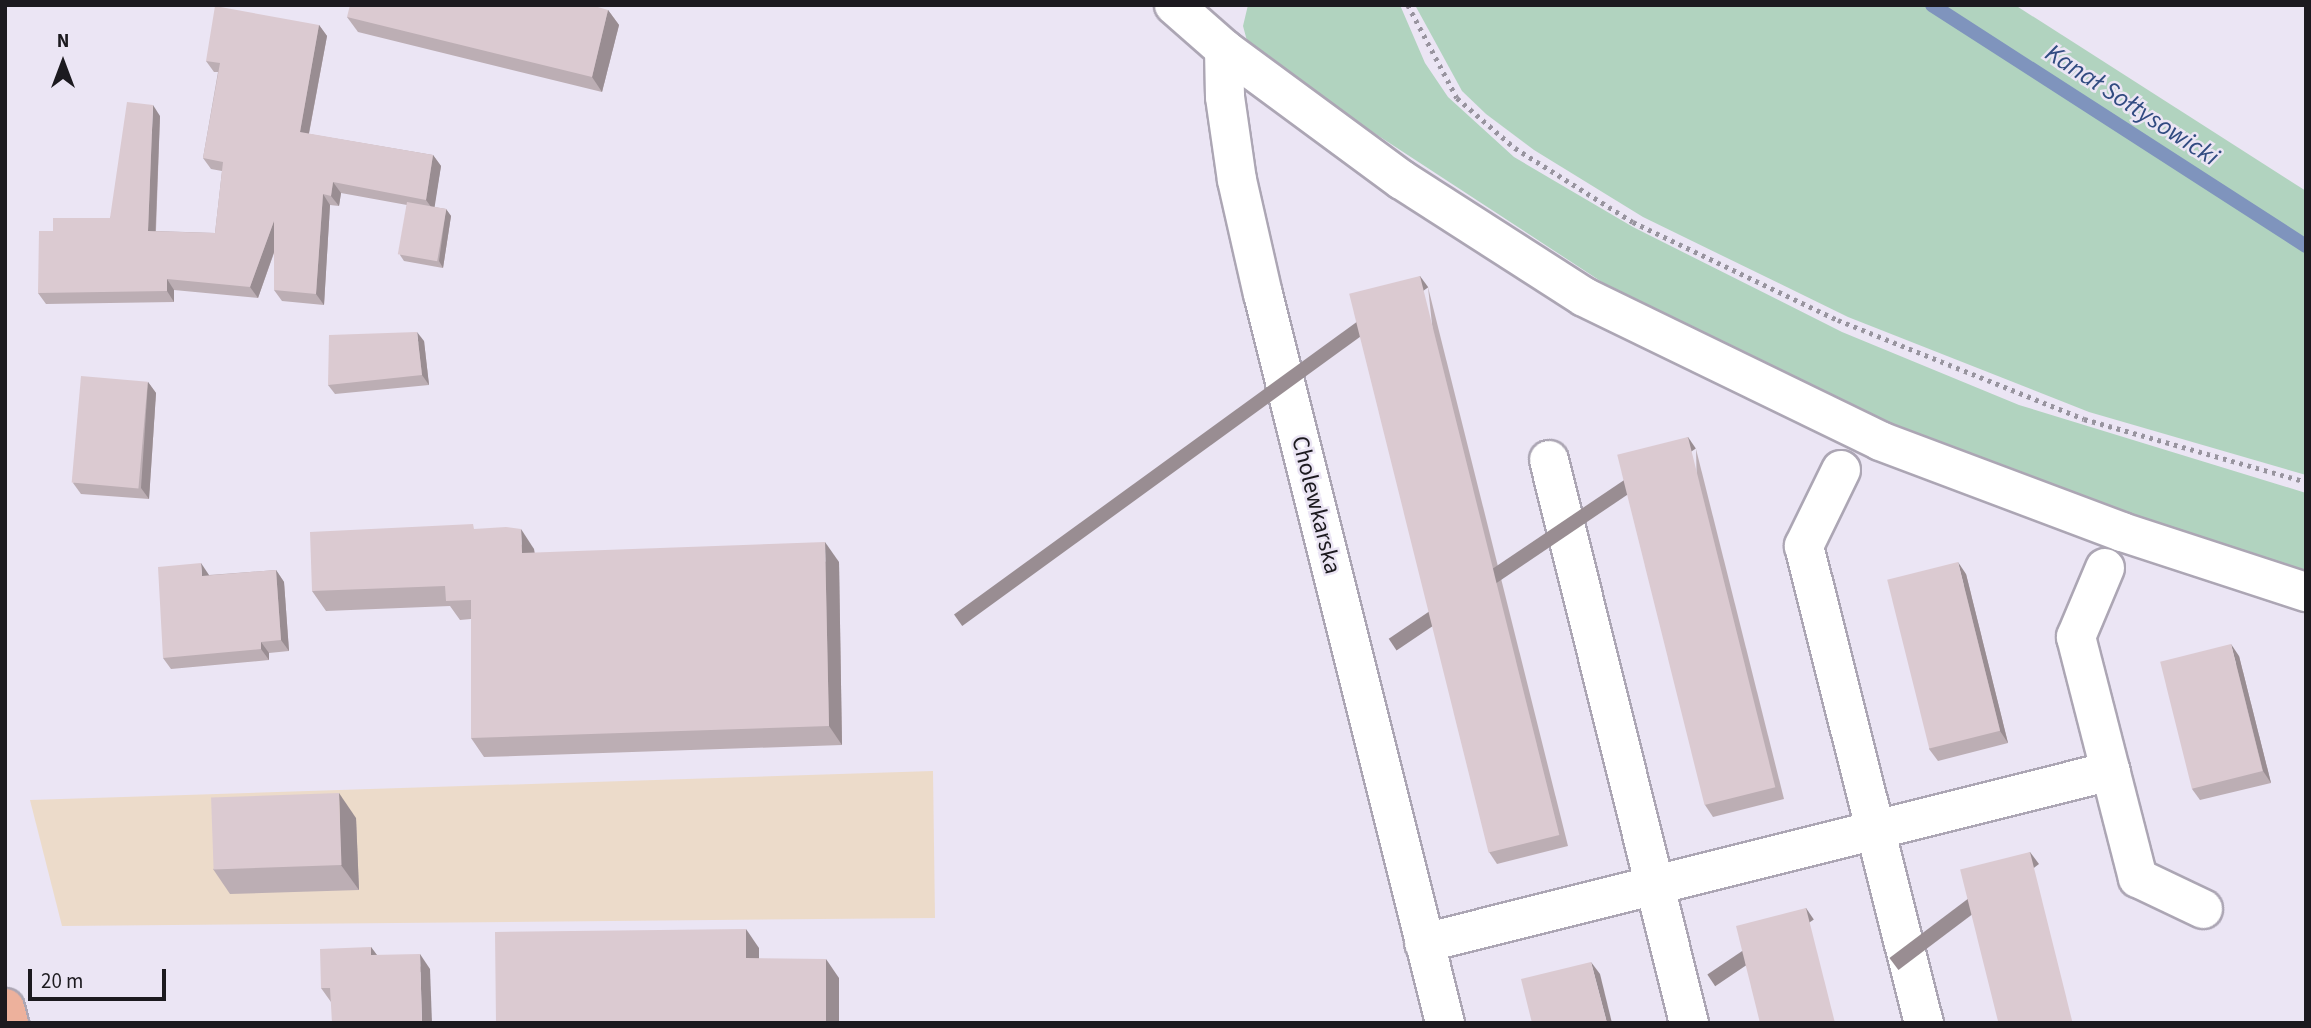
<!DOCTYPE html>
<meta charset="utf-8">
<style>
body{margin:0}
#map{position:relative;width:2311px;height:1028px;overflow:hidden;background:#ebe5f4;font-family:"Source Sans 3",sans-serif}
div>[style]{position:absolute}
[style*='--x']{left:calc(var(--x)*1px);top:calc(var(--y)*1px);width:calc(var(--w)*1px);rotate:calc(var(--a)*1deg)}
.commercial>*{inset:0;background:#ecdbca}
.green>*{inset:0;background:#b1d3bf}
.stream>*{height:14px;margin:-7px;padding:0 7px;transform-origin:7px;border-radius:7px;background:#7f94bd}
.path>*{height:4.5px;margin-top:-2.25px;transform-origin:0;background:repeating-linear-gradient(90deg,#98949f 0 3.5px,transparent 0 8.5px)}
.roads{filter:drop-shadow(2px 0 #aca6b4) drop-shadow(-2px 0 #aca6b4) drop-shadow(0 2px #aca6b4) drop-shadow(0 -2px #aca6b4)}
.minor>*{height:38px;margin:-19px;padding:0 19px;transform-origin:19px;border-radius:19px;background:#fff}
.major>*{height:38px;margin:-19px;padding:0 19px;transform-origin:19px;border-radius:19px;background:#edb19c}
.wall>*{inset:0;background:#bcaeb4}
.shaded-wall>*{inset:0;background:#998d92;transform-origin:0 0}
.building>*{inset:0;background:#dbcad1;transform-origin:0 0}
span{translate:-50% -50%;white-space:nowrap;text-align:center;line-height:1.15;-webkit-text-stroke:5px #ebe5f4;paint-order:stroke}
.street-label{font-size:24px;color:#1c1a1f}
.water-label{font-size:26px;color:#314b81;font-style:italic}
.frame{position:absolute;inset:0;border:7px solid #1c1a1f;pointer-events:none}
.north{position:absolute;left:28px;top:28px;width:70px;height:70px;-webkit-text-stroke:5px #ebe5f4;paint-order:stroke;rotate:0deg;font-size:19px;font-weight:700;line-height:28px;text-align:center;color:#1c1a1f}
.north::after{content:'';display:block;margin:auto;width:24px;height:32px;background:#1c1a1f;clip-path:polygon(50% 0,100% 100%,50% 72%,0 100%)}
.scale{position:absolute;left:28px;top:969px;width:138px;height:32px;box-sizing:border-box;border:4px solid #1c1a1f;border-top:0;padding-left:9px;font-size:21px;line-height:24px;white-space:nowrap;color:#1c1a1f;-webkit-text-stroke:5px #ebe5f4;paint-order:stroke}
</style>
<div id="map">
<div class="commercial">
<div style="clip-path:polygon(933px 771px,935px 918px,62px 926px,30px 800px)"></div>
</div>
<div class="green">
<div style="clip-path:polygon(1248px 5px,1400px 5px,1425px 63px,1448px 97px,1514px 157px,1633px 227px,1842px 332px,2019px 405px,2306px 493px,2306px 572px,2132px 523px,1836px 406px,1680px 333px,1250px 52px,1243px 26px)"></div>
<div style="clip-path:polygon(1415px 5px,2015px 5px,2306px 191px,2306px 475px,2089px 412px,1848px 317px,1643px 217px,1534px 150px,1486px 114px,1462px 91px)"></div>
</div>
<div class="stream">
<div style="--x:1932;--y:5;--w:445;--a:32.8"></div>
</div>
<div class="path">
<div style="--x:1408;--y:5;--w:105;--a:62.2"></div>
<div style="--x:1457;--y:98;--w:77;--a:40.8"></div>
<div style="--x:1515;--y:148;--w:139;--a:32.1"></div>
<div style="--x:1633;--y:222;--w:227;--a:25.6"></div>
<div style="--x:1838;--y:320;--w:265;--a:21.9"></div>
<div style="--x:2084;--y:419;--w:231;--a:15.8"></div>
</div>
<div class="roads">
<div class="minor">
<div style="--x:1174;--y:5;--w:67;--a:41.3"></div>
<div style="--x:1224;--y:49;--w:221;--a:36.4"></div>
<div style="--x:1402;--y:180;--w:216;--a:32.7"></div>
<div style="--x:1584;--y:297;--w:329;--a:25.9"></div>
<div style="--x:1880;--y:441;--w:259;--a:20.6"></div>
<div style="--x:2122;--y:532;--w:194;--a:18.1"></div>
<div style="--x:1224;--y:49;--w:48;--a:88.8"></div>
<div style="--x:1225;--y:97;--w:84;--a:81.8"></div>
<div style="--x:1237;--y:180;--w:117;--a:77.2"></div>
<div style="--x:1263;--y:294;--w:751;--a:75.98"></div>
<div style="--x:1549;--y:460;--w:580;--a:76.04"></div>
<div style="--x:1841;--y:470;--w:85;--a:116"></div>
<div style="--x:1804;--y:546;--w:492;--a:75.9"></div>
<div style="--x:2105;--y:568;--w:75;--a:112.8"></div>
<div style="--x:2076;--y:637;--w:249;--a:75.6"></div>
<div style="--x:2138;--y:878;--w:72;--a:25.5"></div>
<div style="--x:1424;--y:943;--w:708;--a:-14.06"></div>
</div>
<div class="major">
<div style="--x:5;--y:1008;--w:16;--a:75"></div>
</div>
</div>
<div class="wall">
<div style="clip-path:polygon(608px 10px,619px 25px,602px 92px,358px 32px,347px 17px)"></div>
<div style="clip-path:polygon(319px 25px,327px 36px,309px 134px,433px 155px,441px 166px,434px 207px,446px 209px,451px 216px,443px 268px,404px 261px,400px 255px,407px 205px,341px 193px,339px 206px,330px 205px,324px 305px,282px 301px,274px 290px,274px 253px,258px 298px,174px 290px,174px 302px,46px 304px,38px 293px,53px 231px,110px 218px,160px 116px,156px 231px,215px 233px,222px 171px,211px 169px,203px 158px,218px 72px,214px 72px,206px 61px)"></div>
<div style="clip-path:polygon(1428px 287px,1568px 846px,1497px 864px,1489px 852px)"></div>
<div style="clip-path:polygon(424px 341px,429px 385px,335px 394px,328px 385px)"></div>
<div style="clip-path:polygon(148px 382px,156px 393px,149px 499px,81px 494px,73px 483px)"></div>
<div style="clip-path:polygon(1696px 449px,1784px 799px,1713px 817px,1705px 805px)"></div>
<div style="clip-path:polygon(477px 529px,534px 549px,535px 553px,839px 562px,842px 745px,484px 757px,471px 738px,471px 619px,460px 620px,450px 606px,326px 611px,312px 591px)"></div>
<div style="clip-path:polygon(276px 570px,284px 582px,289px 651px,269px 653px,269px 660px,171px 669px,163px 658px,209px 575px)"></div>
<div style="clip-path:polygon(1966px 574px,2008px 743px,1938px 761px,1929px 749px)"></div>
<div style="clip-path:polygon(2239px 656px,2271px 783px,2200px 800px,2192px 789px)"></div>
<div style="clip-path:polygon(356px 818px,359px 890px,230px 894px,213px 869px)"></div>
<div style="clip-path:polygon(371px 947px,377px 955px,430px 969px,331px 1002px,321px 988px)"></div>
</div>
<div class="shaded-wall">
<div style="clip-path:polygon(608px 10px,619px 25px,602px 92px,592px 77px)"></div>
<div style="clip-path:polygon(319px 25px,327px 36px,307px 143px,300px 132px)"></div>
<div style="clip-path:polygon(153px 105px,160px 116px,155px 242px,148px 231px)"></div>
<div style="clip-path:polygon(433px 155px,441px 166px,434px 211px,426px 200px)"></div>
<div style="clip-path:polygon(333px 182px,341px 193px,339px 206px,331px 196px)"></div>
<div style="clip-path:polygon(323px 194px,330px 205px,324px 305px,316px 294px)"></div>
<div style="clip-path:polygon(446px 209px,451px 216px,443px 268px,439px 261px)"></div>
<div style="clip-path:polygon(274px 221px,281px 232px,258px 298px,250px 287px)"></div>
<div style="left:1420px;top:276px;width:14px;height:576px;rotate:54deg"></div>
<div style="clip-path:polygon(167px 279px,174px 290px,174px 302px,167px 291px)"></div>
<div style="clip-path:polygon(417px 332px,424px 341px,429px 385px,422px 375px)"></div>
<div style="clip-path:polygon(148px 382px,156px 393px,149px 499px,141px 488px)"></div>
<div style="left:1688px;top:437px;width:14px;height:361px;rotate:56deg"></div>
<div style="clip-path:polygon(521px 529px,534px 549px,535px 573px,522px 553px)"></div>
<div style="clip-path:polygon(825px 542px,839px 562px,842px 745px,829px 726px)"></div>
<div style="clip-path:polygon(1958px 562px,1966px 574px,2008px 743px,2000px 731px)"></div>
<div style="clip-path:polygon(201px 563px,209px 575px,210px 587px,202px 576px)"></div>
<div style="clip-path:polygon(276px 570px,284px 582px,289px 651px,281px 640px)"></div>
<div style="clip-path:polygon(261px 642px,269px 653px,269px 660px,261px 649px)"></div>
<div style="clip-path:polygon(2231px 644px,2239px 656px,2271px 783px,2263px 771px)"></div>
<div style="clip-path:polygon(339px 793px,356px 818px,359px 890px,341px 865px)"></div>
<div style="left:2030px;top:852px;width:15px;height:176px;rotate:53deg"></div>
<div style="left:1806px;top:908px;width:14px;height:119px;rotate:56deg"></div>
<div style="clip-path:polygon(746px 929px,759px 948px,759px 977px,746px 958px)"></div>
<div style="clip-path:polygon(371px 947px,382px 962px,371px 955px)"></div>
<div style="clip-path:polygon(420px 954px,430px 969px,432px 1023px,422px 1023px)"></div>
<div style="clip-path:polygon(826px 959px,839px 978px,839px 1023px,826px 1023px)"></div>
<div style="clip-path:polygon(1591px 962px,1600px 974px,1612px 1023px,1607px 1023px)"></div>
</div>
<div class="building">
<div style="clip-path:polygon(350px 5px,591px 5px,608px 10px,592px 77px,347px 17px)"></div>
<div style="clip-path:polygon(215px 6px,319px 25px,300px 132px,433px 155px,426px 200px,333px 182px,331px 196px,323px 194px,316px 294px,274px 290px,274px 221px,250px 287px,167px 279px,167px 291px,38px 293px,39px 231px,53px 231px,53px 218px,110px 218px,127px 102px,153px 105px,148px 231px,215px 233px,223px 162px,203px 158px,220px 63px,206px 61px)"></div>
<div style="left:407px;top:202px;width:40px;height:53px;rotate:10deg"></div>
<div style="left:1420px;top:276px;width:576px;height:73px;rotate:76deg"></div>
<div style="clip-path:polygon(417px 332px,422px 375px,328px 385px,329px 335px)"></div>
<div style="left:81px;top:376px;width:67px;height:107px;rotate:5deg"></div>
<div style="left:1688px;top:437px;width:361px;height:73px;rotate:76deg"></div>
<div style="clip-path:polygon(473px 524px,474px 529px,506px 527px,521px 529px,522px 553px,825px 542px,829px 726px,471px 738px,471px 600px,446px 601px,445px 586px,312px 591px,310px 532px)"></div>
<div style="left:1958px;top:562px;width:174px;height:73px;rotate:76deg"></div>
<div style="clip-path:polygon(201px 563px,202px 576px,276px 570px,281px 640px,261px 642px,261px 649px,163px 658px,158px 567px)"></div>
<div style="left:2231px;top:644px;width:131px;height:73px;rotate:76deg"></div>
<div style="left:339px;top:793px;width:72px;height:128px;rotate:88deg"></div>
<div style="left:2030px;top:852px;width:176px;height:72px;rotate:76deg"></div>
<div style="clip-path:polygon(1806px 908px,1835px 1023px,1760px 1023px,1736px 926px)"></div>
<div style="clip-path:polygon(746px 929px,746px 958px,826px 959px,826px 1023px,496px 1023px,495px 932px)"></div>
<div style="clip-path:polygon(371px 947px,371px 955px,420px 954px,422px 1023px,332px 1023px,330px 988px,321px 988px,320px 949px)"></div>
<div style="clip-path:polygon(1591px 962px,1607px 1023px,1532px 1023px,1521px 979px)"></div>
</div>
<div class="street-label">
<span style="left:1316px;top:505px;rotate:76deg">Cholewkarska</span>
</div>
<div class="water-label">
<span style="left:2132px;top:105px;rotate:33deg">Kanał Sołtysowicki</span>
</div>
<div class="frame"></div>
<div class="north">N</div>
<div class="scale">20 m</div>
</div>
